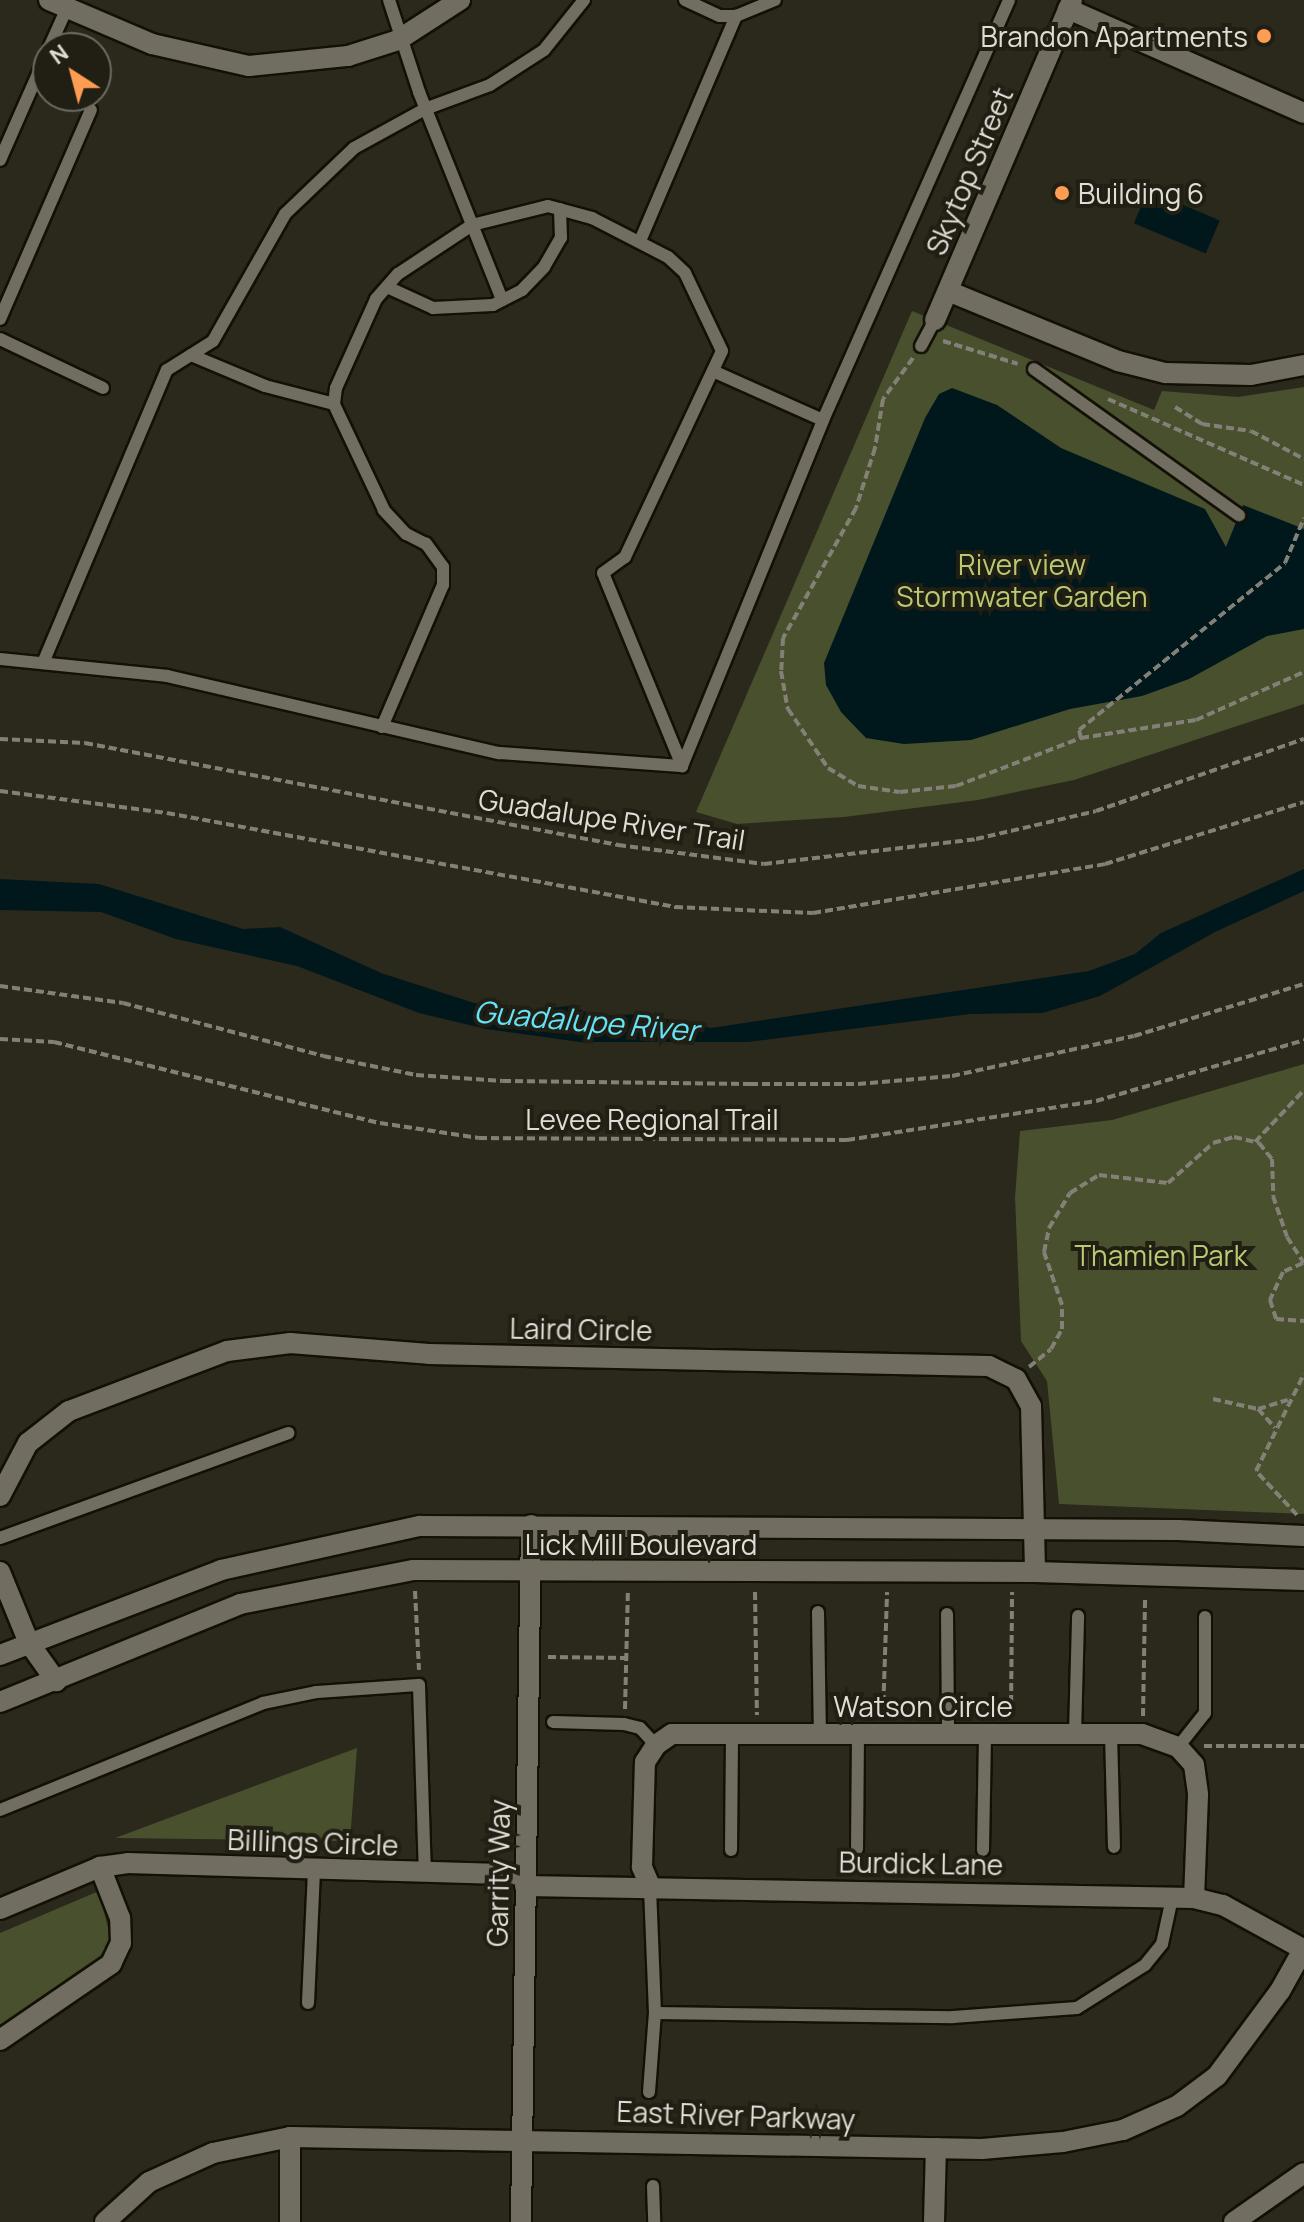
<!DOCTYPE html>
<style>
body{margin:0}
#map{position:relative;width:1304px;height:2222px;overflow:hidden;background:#2b281c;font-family:Manrope,sans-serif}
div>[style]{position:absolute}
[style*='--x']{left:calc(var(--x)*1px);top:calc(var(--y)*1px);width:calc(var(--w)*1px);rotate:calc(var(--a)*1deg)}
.green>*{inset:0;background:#49502d}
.water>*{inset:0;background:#00171b;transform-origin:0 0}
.path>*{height:4px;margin-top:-2px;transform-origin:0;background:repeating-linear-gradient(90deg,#838077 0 8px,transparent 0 12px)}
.roads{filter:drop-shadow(2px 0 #131006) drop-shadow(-2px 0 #131006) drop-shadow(0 2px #131006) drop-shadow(0 -2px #131006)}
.service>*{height:12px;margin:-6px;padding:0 6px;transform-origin:6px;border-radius:6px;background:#716d60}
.minor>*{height:20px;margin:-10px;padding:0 10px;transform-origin:10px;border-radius:10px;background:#716d60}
.tertiary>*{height:20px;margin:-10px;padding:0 10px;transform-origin:10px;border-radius:10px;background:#716d60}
.secondary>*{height:20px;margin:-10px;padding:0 10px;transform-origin:10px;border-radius:10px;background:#716d60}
.dots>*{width:22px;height:22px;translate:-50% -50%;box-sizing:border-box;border:4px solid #211e13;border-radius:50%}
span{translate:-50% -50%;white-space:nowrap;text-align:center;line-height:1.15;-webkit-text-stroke:8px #211e13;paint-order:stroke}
.poi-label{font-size:28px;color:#e0ddd6}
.right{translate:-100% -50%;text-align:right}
.left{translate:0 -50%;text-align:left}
.street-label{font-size:28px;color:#e0ddd6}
.park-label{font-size:28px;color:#b8ca72}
.water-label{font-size:30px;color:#64e3f9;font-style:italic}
.north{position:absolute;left:32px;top:32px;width:80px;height:80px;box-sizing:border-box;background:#211e13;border:2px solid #6d6a61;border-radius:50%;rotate:324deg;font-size:22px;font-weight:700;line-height:32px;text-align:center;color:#e0ddd6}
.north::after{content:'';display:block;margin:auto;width:28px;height:36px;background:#fc9d52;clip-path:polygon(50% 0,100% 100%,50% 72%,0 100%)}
</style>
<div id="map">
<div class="green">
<div style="clip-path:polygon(912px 311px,1154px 410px,1162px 391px,1238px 397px,1304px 387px,1304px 704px,1074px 780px,978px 800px,844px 817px,737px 824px,696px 812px)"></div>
<div style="clip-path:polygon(1304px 1064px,1304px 1514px,1059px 1504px,1047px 1381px,1021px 1341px,1015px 1197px,1020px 1131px,1112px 1120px)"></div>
<div style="clip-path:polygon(357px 1748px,350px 1841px,115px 1838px)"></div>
<div style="clip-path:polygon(99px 1891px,111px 1940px,97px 1961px,0 2027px,0 1933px)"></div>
</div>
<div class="water">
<div style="left:1148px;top:190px;width:78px;height:36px;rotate:23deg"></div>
<div style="clip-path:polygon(952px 388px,997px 405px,1061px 448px,1205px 509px,1226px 547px,1243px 505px,1304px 529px,1304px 629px,1267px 636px,1189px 679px,1142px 696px,1070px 709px,971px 740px,904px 744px,866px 738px,841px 712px,826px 685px,824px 663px,925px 418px,939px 394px)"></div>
<div style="clip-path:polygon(1304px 869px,1304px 891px,1215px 932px,1100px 996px,1042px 1013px,970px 1014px,748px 1042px,580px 1042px,486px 1029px,419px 1013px,297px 966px,176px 939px,101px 912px,0 910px,0 879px,99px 884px,243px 929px,280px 927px,381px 973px,474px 1003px,523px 1011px,569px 1006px,599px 1016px,641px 1014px,711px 1028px,1089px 971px,1135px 954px,1161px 933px)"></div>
</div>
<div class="path">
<div style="--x:943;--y:341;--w:78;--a:17"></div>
<div style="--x:913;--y:358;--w:51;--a:126.2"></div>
<div style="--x:883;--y:399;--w:50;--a:99.3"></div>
<div style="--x:875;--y:448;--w:63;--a:107.6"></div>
<div style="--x:856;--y:508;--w:149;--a:119.3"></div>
<div style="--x:783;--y:638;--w:33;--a:93"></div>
<div style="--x:781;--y:671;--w:39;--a:80"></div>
<div style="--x:788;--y:709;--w:71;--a:55.9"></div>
<div style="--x:828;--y:768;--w:35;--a:31"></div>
<div style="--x:858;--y:786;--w:42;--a:8.1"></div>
<div style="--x:900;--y:792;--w:56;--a:-6.1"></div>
<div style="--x:956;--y:786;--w:134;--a:-21"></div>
<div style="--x:1081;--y:738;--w:116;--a:-8.9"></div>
<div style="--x:1196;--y:720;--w:118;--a:-24"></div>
<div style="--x:1108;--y:399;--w:214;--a:23.7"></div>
<div style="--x:1175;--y:407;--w:32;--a:32"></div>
<div style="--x:1202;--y:424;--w:49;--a:8.1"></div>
<div style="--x:1251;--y:431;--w:60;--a:27.8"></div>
<div style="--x:1081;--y:738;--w:8;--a:-104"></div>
<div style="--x:1079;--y:730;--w:265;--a:-39"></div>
<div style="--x:1285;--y:563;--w:49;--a:-67.1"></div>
<div style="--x:0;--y:739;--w:85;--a:2.7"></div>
<div style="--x:85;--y:743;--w:543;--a:10.83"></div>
<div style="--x:618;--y:845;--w:147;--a:7.4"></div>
<div style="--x:764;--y:864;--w:213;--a:-6.7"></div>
<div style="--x:976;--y:839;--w:123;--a:-13.1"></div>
<div style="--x:1096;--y:811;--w:220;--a:-19.1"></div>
<div style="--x:0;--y:791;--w:168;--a:7.5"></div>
<div style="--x:167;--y:813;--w:517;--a:10.48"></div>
<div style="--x:675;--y:907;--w:138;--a:2.5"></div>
<div style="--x:813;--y:913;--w:296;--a:-9.5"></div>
<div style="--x:1105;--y:864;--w:208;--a:-17.3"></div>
<div style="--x:0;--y:986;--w:124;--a:7.9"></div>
<div style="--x:123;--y:1003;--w:207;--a:14.8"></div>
<div style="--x:323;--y:1056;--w:95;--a:11.5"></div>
<div style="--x:416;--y:1075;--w:87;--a:3.9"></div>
<div style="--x:503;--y:1081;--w:247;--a:0.7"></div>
<div style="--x:750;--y:1084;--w:108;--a:0"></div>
<div style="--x:858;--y:1084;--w:94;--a:-4.9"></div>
<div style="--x:952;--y:1076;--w:186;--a:-12.4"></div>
<div style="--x:1134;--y:1036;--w:178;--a:-17"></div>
<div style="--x:0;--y:1039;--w:54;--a:3.2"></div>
<div style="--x:54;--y:1042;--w:336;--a:14"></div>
<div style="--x:380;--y:1123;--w:100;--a:8.6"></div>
<div style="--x:479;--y:1138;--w:368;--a:0.3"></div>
<div style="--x:847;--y:1140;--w:252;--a:-8.9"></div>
<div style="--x:1096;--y:1101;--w:217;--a:-16.3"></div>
<div style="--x:1255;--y:1142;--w:71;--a:-46.7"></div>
<div style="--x:1303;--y:1263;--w:22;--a:156"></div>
<div style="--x:1283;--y:1272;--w:31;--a:115"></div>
<div style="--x:1270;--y:1300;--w:20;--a:72"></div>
<div style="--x:1276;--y:1319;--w:28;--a:4"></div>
<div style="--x:1029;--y:1367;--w:28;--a:-39"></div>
<div style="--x:1051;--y:1349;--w:23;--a:-61"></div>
<div style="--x:1062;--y:1329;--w:24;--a:-90"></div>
<div style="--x:1062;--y:1305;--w:56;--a:-108.8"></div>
<div style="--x:1044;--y:1252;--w:25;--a:-78"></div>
<div style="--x:1049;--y:1228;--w:41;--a:-59"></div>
<div style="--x:1070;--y:1193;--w:34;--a:-32"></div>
<div style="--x:1099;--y:1175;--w:69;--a:6.6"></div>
<div style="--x:1168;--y:1183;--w:60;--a:-41.6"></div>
<div style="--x:1213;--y:1143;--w:22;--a:-16"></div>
<div style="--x:1234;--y:1137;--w:26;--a:13"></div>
<div style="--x:1259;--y:1143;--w:21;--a:51"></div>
<div style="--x:1272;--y:1159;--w:37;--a:88"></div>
<div style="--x:1273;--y:1196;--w:43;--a:71.1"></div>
<div style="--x:1287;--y:1237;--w:31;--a:57"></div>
<div style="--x:1213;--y:1399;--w:46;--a:12.5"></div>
<div style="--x:1258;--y:1409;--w:31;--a:-17"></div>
<div style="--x:1258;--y:1409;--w:25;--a:48"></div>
<div style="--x:1297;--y:1515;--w:60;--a:-133"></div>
<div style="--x:1256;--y:1471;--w:108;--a:-63.7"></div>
<div style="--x:415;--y:1591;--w:79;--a:87.1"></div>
<div style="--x:755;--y:1592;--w:123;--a:89.1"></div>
<div style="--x:548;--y:1657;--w:78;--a:0.7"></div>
<div style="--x:625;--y:1709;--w:119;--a:-88.6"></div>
<div style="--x:883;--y:1715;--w:123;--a:-88.1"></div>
<div style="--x:1011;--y:1715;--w:123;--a:-89.5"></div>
<div style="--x:1143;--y:1716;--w:119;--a:-89"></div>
<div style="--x:1204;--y:1746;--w:100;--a:0"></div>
</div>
<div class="roads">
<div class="service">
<div style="--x:389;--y:0;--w:97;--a:71.9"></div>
<div style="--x:419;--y:92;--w:224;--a:68.2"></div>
<div style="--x:685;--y:0;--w:38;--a:25"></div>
<div style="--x:720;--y:16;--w:16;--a:0"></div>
<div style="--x:736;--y:16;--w:42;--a:-22.3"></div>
<div style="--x:49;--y:48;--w:44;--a:-65.8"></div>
<div style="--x:0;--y:160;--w:119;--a:-66.2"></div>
<div style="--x:640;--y:241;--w:245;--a:-66.9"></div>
<div style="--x:387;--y:287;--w:51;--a:24.5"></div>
<div style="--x:433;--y:308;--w:60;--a:-2.9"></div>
<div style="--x:493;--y:305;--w:33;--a:-27"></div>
<div style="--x:522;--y:290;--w:32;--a:-46"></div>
<div style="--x:544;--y:267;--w:34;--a:-60"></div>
<div style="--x:561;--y:238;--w:29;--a:-92"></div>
<div style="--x:0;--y:319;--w:228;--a:-66.5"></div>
<div style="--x:0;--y:339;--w:114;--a:25.4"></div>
<div style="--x:921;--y:346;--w:30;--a:-62"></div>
<div style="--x:191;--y:355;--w:80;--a:22.7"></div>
<div style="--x:265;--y:386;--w:71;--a:14.6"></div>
<div style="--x:1034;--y:369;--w:252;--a:35.5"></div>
<div style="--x:715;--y:372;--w:118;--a:24"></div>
<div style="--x:0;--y:659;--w:168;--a:5.8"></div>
<div style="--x:167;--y:676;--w:341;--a:13.1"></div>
<div style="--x:499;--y:753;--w:183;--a:4.1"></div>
<div style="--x:43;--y:663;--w:318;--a:-67.1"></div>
<div style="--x:167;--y:370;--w:54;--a:-32.2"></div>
<div style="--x:213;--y:341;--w:146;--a:-60.4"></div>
<div style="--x:285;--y:214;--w:95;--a:-43.7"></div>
<div style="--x:354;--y:148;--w:81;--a:-28.8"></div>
<div style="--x:425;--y:109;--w:69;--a:-20.3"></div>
<div style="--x:490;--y:85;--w:64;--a:-32.9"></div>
<div style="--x:544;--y:50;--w:64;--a:-51.3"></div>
<div style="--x:382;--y:727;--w:155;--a:-66.8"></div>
<div style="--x:443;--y:585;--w:18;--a:-90"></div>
<div style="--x:443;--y:567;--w:29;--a:-126"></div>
<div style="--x:426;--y:544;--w:22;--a:-153"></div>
<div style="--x:406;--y:534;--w:33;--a:-133"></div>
<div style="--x:384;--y:510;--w:117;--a:-115.3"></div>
<div style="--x:334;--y:404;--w:16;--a:-83"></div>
<div style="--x:336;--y:388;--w:98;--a:-65.8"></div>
<div style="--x:376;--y:299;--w:33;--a:-49"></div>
<div style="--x:398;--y:274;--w:89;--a:-33.5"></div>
<div style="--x:472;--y:225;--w:78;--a:-14"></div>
<div style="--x:548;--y:206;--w:46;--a:15.3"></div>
<div style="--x:592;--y:218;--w:85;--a:27.2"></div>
<div style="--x:668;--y:257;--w:23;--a:43"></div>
<div style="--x:685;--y:273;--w:86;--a:64.6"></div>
<div style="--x:722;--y:351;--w:228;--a:115.2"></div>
<div style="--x:625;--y:557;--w:27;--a:144"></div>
<div style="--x:603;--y:573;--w:209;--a:67.7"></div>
<div style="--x:682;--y:766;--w:374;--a:-67.8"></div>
<div style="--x:823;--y:420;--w:459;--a:-66.1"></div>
<div style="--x:0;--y:1538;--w:307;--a:-20"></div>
<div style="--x:818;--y:1612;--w:122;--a:89.1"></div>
<div style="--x:947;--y:1614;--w:120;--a:89.5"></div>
<div style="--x:553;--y:1722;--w:71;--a:1.6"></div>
<div style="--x:624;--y:1724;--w:16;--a:14"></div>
<div style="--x:640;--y:1728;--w:23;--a:47"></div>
<div style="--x:1075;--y:1734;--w:118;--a:-88.5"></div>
<div style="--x:1111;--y:1734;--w:113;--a:88.5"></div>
<div style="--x:1178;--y:1747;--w:43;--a:-51.5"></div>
<div style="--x:1205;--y:1713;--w:96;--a:-90"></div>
<div style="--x:0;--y:1810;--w:284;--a:-22.1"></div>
<div style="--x:263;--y:1703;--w:54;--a:-11.7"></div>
<div style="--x:316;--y:1692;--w:103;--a:-3.9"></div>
<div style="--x:419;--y:1685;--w:189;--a:88.2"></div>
<div style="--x:857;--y:1849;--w:116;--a:-89.5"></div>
<div style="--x:731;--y:1850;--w:117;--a:-89.5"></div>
<div style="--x:983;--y:1850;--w:116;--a:-89"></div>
<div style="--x:308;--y:2003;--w:132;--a:-87.4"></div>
<div style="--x:655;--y:2013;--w:298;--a:0.8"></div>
<div style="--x:953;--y:2017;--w:124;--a:-4.2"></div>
<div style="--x:1077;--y:2008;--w:80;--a:-32.3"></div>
<div style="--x:1145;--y:1965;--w:27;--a:-51"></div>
<div style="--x:1162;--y:1944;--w:47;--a:-77.7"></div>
<div style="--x:649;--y:2092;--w:79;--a:-85.7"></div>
<div style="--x:655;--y:2013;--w:127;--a:-92.3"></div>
<div style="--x:653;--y:2186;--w:36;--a:88"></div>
</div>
<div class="minor">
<div style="--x:1068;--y:9;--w:258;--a:23.8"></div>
<div style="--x:948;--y:291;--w:184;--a:22.4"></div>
<div style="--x:1118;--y:361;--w:49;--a:14.3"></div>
<div style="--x:1165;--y:373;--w:86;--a:1.3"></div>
<div style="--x:1251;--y:375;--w:54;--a:-10.7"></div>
<div style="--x:935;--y:320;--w:348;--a:-66.8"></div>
<div style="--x:0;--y:1496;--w:60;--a:-62.2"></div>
<div style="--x:28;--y:1443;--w:52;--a:-38"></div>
<div style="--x:69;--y:1411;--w:169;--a:-20.8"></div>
<div style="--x:227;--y:1351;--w:64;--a:-7.2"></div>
<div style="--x:290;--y:1343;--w:139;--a:4.5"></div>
<div style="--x:429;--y:1354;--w:560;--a:1.23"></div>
<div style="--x:989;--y:1366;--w:30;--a:26"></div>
<div style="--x:1016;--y:1379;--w:31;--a:61"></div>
<div style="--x:1031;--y:1406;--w:166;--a:88.6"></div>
<div style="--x:0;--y:1572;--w:77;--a:67.8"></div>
<div style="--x:29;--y:1643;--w:47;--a:54.6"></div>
<div style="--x:525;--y:1886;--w:669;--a:1.03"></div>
<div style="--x:1194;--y:1898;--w:30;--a:14"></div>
<div style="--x:1223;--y:1905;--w:91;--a:28.8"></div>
<div style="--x:650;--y:1886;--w:21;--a:-113"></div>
<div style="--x:642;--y:1867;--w:105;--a:-88.4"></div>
<div style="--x:645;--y:1762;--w:20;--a:-57"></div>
<div style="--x:656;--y:1745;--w:19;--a:-35"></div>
<div style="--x:672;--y:1734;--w:470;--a:0"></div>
<div style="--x:1142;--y:1734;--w:38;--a:20"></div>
<div style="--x:1178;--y:1747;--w:24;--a:48"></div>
<div style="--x:1194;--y:1765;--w:30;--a:82"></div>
<div style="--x:1198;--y:1795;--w:103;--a:92.2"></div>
<div style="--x:0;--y:1909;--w:108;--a:-22.8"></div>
<div style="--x:100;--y:1867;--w:28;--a:-8"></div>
<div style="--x:128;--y:1863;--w:398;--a:1.7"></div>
<div style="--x:0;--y:2040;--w:135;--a:-34.4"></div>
<div style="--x:111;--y:1964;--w:23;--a:-65"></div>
<div style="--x:121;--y:1943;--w:25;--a:-92"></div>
<div style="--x:120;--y:1918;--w:55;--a:-111.4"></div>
<div style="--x:290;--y:2137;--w:85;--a:90"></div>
<div style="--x:105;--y:2222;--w:59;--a:-42.3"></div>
<div style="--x:149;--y:2182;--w:70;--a:-24.4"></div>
<div style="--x:213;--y:2153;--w:79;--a:-11.7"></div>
<div style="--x:290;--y:2137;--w:692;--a:0.99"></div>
<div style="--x:982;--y:2149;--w:81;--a:-4.9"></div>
<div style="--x:1063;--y:2142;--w:61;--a:-11.3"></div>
<div style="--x:1123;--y:2130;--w:59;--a:-24"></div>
<div style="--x:1177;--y:2106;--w:50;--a:-36.9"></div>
<div style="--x:1217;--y:2076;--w:106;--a:-53.5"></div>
<div style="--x:1280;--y:1991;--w:49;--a:-60.8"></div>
<div style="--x:521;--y:2222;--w:697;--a:-89.18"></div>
<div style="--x:934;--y:2222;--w:74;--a:-88.5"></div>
<div style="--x:1234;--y:2222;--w:85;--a:-35"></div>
</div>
<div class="tertiary">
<div style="--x:49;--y:0;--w:112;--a:23.1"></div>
<div style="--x:152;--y:44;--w:99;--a:12.8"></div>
<div style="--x:249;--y:66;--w:100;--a:-5.8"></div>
<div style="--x:348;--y:56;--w:52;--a:-17.7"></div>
<div style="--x:398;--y:40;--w:74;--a:-32.8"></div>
</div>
<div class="secondary">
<div style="--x:0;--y:1655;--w:237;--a:-21"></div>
<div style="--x:221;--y:1570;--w:204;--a:-12.5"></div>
<div style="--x:420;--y:1526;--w:758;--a:0.3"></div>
<div style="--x:1178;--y:1530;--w:126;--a:2.7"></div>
<div style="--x:0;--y:1702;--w:259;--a:-22.2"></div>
<div style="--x:240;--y:1604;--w:177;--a:-11.1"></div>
<div style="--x:414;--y:1570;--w:621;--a:0.18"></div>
<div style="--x:1035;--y:1572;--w:269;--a:1.7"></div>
</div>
</div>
<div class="dots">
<div style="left:1264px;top:36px;background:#fc9d52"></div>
<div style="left:1062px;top:193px;background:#fc9d52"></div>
</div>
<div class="poi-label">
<span class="right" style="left:1248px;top:36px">Brandon Apartments</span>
<span class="left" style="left:1078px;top:193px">Building 6</span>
</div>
<div class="street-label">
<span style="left:969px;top:171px;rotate:-67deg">Skytop Street</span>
<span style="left:612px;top:819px;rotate:9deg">Guadalupe River Trail</span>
<span style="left:652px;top:1119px">Levee Regional Trail</span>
<span style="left:581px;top:1329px;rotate:1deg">Laird Circle</span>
<span style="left:641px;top:1544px">Lick Mill Boulevard</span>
<span style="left:923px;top:1706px">Watson Circle</span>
<span style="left:313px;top:1842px;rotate:2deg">Billings Circle</span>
<span style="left:921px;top:1863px;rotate:1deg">Burdick Lane</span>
<span style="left:498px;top:1873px;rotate:-89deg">Garrity Way</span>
<span style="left:736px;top:2115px;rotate:2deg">East River Parkway</span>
</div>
<div class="park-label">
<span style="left:1022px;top:580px">River view<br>Stormwater Garden</span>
<span style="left:1161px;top:1255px">Thamien Park</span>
</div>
<div class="water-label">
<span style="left:586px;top:1021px;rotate:5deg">Guadalupe River</span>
</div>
<div class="north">N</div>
</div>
